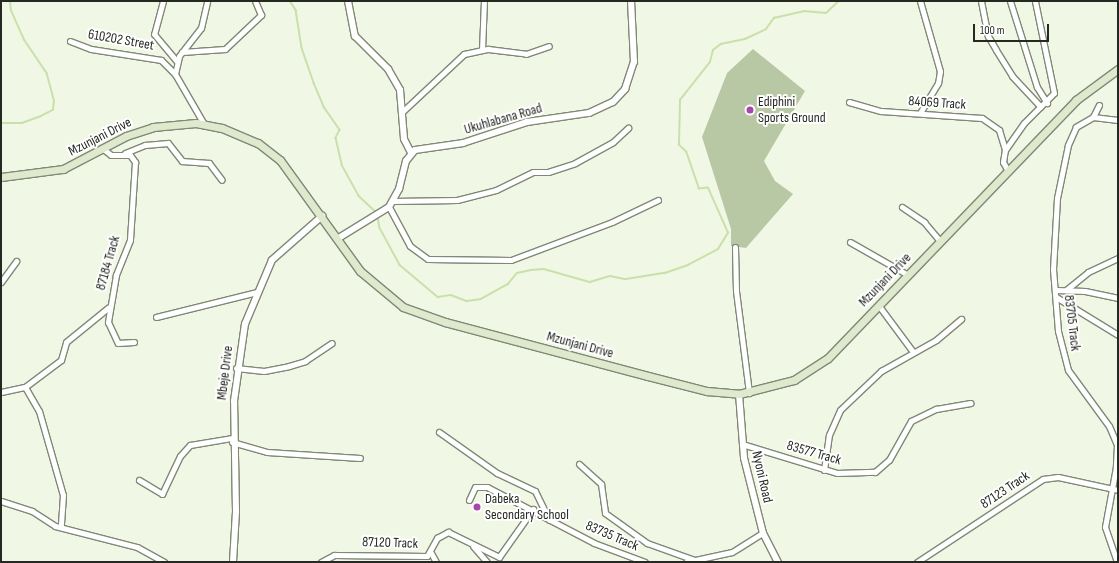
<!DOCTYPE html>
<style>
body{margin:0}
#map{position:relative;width:1119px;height:563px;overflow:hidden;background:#f0f8e5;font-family:"Sofia Sans Condensed",sans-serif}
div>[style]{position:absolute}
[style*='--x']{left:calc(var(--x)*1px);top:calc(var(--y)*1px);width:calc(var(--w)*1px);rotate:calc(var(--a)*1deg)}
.green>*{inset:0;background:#b9c8a4}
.stream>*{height:1.5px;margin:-0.75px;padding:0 0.75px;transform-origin:0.75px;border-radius:0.75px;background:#cae0ab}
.roads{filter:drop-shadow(1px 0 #808876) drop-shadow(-1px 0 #808876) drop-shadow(0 1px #808876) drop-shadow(0 -1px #808876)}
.minor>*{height:5px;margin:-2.5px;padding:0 2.5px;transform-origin:2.5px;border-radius:2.5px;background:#fff}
.tertiary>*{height:6px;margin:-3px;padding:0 3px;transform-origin:3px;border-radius:3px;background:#fff}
.secondary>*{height:7px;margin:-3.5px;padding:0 3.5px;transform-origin:3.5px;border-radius:3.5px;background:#dfe9cd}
.dots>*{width:11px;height:11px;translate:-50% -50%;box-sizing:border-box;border:2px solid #fff;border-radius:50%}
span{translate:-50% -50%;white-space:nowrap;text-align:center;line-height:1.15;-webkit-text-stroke:4px #fff;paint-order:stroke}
.street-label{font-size:14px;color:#262922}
.poi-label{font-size:14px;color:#262922}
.left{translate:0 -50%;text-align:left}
.frame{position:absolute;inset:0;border:2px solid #262922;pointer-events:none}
.scale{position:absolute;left:973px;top:24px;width:76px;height:18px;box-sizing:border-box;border:2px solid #262922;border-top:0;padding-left:5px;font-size:12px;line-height:14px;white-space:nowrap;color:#262922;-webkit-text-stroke:3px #fff;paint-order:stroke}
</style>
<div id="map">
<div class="green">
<div style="clip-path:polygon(753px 49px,805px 91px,764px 161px,775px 181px,793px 194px,746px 248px,731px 246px,731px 229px,702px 137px,727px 73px)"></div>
</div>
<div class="stream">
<div style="--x:290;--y:1;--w:11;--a:56"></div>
<div style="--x:296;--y:10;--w:38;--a:81"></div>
<div style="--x:302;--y:48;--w:37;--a:71"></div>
<div style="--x:314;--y:83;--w:26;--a:67"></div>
<div style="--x:324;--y:107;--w:28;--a:55"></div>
<div style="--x:340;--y:130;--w:9;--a:117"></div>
<div style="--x:336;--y:138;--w:28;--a:77"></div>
<div style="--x:342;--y:165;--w:35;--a:61"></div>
<div style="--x:359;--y:196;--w:23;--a:43"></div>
<div style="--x:1;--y:123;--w:21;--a:0"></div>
<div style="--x:22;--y:123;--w:20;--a:-20"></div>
<div style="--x:41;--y:116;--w:13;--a:-27"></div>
<div style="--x:53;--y:110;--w:9;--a:-84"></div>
<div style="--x:54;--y:101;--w:28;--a:-105"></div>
<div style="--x:47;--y:74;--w:41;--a:-124.1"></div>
<div style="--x:24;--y:40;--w:32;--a:-114"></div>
<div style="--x:11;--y:11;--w:10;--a:-96"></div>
<div style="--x:378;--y:217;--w:11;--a:80"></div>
<div style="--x:380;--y:228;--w:42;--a:61.6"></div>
<div style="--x:400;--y:265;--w:50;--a:40.1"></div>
<div style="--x:438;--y:297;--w:13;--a:-9"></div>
<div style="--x:451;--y:295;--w:17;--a:21"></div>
<div style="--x:467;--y:301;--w:14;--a:-8"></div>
<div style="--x:481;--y:299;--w:31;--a:-29"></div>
<div style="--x:508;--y:284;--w:14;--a:-51"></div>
<div style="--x:517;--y:273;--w:14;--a:-12"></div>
<div style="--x:531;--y:270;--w:13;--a:-4"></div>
<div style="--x:544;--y:269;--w:48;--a:15.8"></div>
<div style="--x:590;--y:282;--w:21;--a:-17"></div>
<div style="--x:610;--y:276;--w:16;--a:11"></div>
<div style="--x:626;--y:279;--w:39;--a:-9"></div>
<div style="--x:665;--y:273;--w:24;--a:-19"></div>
<div style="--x:688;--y:265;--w:34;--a:-28"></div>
<div style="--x:718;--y:249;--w:19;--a:-58"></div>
<div style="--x:728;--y:233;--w:49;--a:-114"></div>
<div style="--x:708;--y:188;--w:9;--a:174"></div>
<div style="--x:699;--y:189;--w:39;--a:-109"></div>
<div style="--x:686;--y:152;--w:10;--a:-135"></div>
<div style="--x:679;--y:145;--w:45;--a:-88.7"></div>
<div style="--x:680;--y:100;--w:48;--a:-51.7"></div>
<div style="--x:710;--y:62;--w:12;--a:-76"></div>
<div style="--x:713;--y:50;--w:10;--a:-37"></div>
<div style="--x:721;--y:44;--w:25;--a:-12"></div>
<div style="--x:745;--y:39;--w:23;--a:-25"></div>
<div style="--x:766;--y:29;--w:14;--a:-54"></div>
<div style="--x:774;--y:18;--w:31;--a:-13"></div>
<div style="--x:804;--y:11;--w:22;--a:5"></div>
<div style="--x:826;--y:13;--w:18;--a:-43"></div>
</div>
<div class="roads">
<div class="minor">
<div style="--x:163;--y:1;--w:34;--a:105"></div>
<div style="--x:154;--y:34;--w:35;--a:50"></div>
<div style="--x:920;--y:1;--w:73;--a:74.1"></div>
<div style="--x:940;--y:71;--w:12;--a:99"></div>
<div style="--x:938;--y:83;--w:33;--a:121"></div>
<div style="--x:981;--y:1;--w:36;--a:79"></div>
<div style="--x:988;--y:36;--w:16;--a:60"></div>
<div style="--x:996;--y:50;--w:31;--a:58"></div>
<div style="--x:1012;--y:76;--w:42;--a:46.9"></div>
<div style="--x:1010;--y:1;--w:90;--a:72.6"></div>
<div style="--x:1037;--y:87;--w:19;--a:58"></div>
<div style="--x:70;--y:41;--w:22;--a:21"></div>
<div style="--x:91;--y:49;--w:71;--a:8.9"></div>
<div style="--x:161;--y:60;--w:20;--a:45"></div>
<div style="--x:175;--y:74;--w:58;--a:59.9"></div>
<div style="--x:482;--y:50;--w:49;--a:-87.7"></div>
<div style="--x:182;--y:52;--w:43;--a:-4"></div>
<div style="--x:225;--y:49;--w:50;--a:-43.4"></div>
<div style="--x:261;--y:15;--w:15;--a:-113"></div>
<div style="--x:175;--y:74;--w:18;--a:-77"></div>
<div style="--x:179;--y:56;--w:36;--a:-52"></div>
<div style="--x:201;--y:28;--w:28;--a:-77"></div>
<div style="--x:849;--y:102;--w:33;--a:16"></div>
<div style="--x:881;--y:111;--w:101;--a:4"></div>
<div style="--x:982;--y:118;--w:21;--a:35"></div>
<div style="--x:999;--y:130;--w:21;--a:73"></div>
<div style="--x:1099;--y:105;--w:13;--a:117"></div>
<div style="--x:1093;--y:117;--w:20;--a:150"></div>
<div style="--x:1076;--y:127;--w:20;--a:114"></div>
<div style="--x:1068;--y:145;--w:54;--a:101.7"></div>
<div style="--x:1057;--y:198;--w:71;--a:93.2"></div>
<div style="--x:1053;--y:269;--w:62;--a:85.4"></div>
<div style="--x:1058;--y:331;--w:40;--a:75.6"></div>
<div style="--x:1068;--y:370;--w:69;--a:53.8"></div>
<div style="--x:1109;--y:426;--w:21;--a:67"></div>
<div style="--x:1117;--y:445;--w:22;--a:93"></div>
<div style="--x:1116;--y:467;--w:61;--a:100.4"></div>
<div style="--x:1105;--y:527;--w:37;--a:71"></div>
<div style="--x:402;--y:112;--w:85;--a:-43.1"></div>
<div style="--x:464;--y:54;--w:25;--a:-12"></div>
<div style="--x:488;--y:49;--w:38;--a:7"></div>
<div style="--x:526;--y:54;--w:24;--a:-19"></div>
<div style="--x:1093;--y:117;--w:25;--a:7"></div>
<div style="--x:102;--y:148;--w:11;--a:38"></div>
<div style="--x:111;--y:155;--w:19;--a:0"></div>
<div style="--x:130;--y:155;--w:9;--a:54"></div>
<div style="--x:135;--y:162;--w:78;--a:93.7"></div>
<div style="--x:130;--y:240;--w:38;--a:112"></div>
<div style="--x:116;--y:275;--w:48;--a:99.7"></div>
<div style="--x:108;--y:322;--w:23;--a:65"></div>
<div style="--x:118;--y:343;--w:16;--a:-4"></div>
<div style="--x:125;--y:153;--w:22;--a:-22"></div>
<div style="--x:145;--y:145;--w:23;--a:-5"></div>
<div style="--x:168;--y:143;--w:23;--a:52"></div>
<div style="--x:182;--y:161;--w:27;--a:4"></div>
<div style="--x:209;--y:163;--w:21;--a:53"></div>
<div style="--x:1008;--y:171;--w:10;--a:-119"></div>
<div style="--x:1003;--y:162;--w:12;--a:-81"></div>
<div style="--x:1005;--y:150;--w:33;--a:-55"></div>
<div style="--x:1024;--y:123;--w:42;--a:-45"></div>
<div style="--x:1054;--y:93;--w:94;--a:-101.7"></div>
<div style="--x:393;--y:201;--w:64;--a:-0.9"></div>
<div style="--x:457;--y:200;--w:40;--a:-14.4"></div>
<div style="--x:496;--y:190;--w:41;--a:-25.9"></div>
<div style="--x:533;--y:172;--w:15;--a:0"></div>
<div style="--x:548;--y:172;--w:28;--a:-18"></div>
<div style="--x:575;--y:163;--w:43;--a:-28.9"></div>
<div style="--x:613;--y:142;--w:21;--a:-43"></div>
<div style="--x:389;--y:207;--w:44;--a:61.7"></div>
<div style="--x:410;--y:246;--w:22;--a:36"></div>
<div style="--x:428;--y:259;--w:83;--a:0.7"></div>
<div style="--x:511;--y:260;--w:108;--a:-20.6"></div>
<div style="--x:612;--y:222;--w:51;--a:-25.6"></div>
<div style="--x:902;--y:207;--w:27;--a:34"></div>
<div style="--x:924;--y:222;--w:25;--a:50"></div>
<div style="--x:850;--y:242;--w:67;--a:29.6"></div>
<div style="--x:735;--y:247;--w:44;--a:88.7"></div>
<div style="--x:736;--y:291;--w:103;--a:82.7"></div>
<div style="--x:1;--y:282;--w:26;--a:-54"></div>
<div style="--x:1056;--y:290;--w:29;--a:2"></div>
<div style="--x:1085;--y:291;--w:34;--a:12"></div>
<div style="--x:1066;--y:290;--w:28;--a:-39"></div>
<div style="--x:1088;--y:272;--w:33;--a:-25"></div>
<div style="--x:1056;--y:297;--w:73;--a:31.5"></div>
<div style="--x:879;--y:306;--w:57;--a:53.5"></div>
<div style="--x:156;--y:317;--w:104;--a:-13.9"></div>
<div style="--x:236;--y:368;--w:28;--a:6"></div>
<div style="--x:264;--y:371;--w:25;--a:-11"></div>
<div style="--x:289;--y:366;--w:17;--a:-17"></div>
<div style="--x:305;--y:361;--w:32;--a:-34"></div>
<div style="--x:25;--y:387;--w:28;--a:60"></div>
<div style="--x:39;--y:411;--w:87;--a:74.1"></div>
<div style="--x:63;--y:495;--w:32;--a:94"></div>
<div style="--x:1;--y:392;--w:25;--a:-12"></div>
<div style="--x:25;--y:387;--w:45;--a:-36.9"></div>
<div style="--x:61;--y:360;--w:19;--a:-74"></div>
<div style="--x:66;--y:342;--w:55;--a:-39.1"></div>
<div style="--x:439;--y:432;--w:71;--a:35.3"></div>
<div style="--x:497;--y:473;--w:42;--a:25.3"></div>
<div style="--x:535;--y:491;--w:32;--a:64"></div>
<div style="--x:232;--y:442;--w:36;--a:16"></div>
<div style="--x:267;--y:452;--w:93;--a:3.7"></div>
<div style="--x:742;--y:444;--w:99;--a:17"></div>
<div style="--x:837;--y:473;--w:38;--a:-2"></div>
<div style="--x:875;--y:472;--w:18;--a:-41"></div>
<div style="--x:889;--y:460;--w:45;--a:-60.6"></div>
<div style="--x:911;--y:421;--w:28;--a:-26"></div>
<div style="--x:936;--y:409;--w:35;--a:-10"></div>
<div style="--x:579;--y:464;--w:30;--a:42"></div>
<div style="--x:601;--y:484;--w:29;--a:82"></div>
<div style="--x:605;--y:513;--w:52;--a:35.5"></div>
<div style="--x:647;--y:543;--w:53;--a:19.8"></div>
<div style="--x:824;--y:470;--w:35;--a:-82"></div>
<div style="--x:829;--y:435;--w:27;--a:-66"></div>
<div style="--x:840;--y:410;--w:57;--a:-43.6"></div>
<div style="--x:881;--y:371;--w:63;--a:-29.4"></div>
<div style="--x:936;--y:340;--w:33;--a:-40"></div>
<div style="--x:139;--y:480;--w:27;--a:31"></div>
<div style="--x:162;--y:494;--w:42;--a:-64.7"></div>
<div style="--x:180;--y:456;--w:15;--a:-48"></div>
<div style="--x:190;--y:445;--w:43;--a:-9.5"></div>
<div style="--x:469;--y:500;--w:14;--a:-65"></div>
<div style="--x:475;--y:487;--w:12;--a:0"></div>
<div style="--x:487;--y:487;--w:121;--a:27.6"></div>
<div style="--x:594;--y:543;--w:54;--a:20.4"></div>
<div style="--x:1;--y:501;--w:33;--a:18"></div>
<div style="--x:32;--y:511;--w:27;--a:33"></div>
<div style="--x:55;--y:526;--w:85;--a:14.4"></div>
<div style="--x:137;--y:547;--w:31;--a:29"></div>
<div style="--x:473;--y:546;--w:21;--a:49"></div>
<div style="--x:431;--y:553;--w:10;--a:61"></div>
<div style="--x:321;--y:562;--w:15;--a:-28"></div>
<div style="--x:334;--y:555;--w:93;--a:0.6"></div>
<div style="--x:427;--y:556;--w:21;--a:-61"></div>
<div style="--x:437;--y:538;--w:13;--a:-29"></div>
<div style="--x:448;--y:532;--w:57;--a:26.1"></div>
<div style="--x:499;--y:557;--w:59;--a:-54.7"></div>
<div style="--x:686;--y:562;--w:47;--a:-12.3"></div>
<div style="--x:732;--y:552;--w:36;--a:-32"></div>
<div style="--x:917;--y:562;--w:151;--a:-33.4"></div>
<div style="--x:1043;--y:479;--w:15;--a:-8"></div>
<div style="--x:1058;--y:477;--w:61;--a:12.2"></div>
</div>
<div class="tertiary">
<div style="--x:348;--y:1;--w:36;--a:79"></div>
<div style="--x:355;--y:36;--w:47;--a:45"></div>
<div style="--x:388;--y:69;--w:24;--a:60"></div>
<div style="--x:400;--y:90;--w:49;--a:85.3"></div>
<div style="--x:404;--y:139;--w:16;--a:63"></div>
<div style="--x:337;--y:239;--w:61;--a:-31.6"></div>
<div style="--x:389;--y:207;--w:21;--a:-61"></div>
<div style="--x:399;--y:189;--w:29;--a:-76"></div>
<div style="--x:406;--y:161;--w:14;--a:-51"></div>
<div style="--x:415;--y:150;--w:49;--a:-8.3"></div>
<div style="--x:463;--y:143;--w:67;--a:-18.2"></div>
<div style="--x:527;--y:122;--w:63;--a:-8.3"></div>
<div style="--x:589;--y:113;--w:26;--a:-25"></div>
<div style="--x:613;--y:102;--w:18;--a:-47"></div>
<div style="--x:625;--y:89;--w:28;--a:-72"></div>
<div style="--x:634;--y:62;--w:61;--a:-92.8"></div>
<div style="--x:739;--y:394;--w:64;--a:85.5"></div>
<div style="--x:744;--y:458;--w:77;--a:75.8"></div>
<div style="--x:763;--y:533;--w:33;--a:63"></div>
<div style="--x:233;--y:562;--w:50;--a:-86.6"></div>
<div style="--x:236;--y:512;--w:111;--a:-91"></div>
<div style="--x:234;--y:401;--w:78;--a:-81.9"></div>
<div style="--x:245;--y:324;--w:69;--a:-67.1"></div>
<div style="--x:272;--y:260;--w:67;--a:-41.3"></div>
</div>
<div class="secondary">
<div style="--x:1;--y:177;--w:63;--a:-7.4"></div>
<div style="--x:63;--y:169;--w:71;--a:-27.6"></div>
<div style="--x:126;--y:136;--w:28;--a:-18"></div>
<div style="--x:153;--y:127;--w:43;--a:-5.3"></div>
<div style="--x:196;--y:123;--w:26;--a:11"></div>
<div style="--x:222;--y:128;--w:39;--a:23"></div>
<div style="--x:258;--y:143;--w:28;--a:38"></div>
<div style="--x:280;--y:160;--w:137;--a:54.2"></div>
<div style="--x:360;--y:271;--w:56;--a:39.9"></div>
<div style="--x:403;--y:307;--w:45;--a:19.7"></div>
<div style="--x:445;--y:322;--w:210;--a:14.9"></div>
<div style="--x:648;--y:376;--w:61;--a:14.3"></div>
<div style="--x:707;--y:391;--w:32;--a:5"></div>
<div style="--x:739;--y:394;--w:57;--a:-14.3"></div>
<div style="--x:794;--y:380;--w:40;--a:-32.9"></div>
<div style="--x:828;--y:358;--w:358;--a:-46.1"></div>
<div style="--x:1076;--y:100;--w:52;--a:-36.4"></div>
</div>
</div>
<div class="dots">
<div style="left:750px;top:110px;background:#a846ad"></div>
<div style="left:477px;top:507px;background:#a846ad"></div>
</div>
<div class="street-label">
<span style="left:121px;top:40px;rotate:10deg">610202 Street</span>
<span style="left:937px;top:103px;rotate:4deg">84069 Track</span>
<span style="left:503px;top:119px;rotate:-16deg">Ukuhlabana Road</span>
<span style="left:100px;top:137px;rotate:-27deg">Mzunjani Drive</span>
<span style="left:108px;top:263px;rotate:-74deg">87184 Track</span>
<span style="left:885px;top:280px;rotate:-46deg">Mzunjani Drive</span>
<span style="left:1072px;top:323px;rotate:83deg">83705 Track</span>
<span style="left:580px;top:345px;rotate:15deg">Mzunjani Drive</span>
<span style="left:225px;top:373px;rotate:-83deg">Mbeje Drive</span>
<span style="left:814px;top:453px;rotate:16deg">83577 Track</span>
<span style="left:762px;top:477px;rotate:77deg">Nyoni Road</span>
<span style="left:1005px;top:490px;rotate:-34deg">87123 Track</span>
<span style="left:612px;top:536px;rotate:23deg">83735 Track</span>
<span style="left:390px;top:543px;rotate:2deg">87120 Track</span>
</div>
<div class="poi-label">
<span class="left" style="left:758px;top:110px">Ediphini<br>Sports Ground</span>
<span class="left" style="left:485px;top:507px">Dabeka<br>Secondary School</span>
</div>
<div class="frame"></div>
<div class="scale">100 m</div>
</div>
